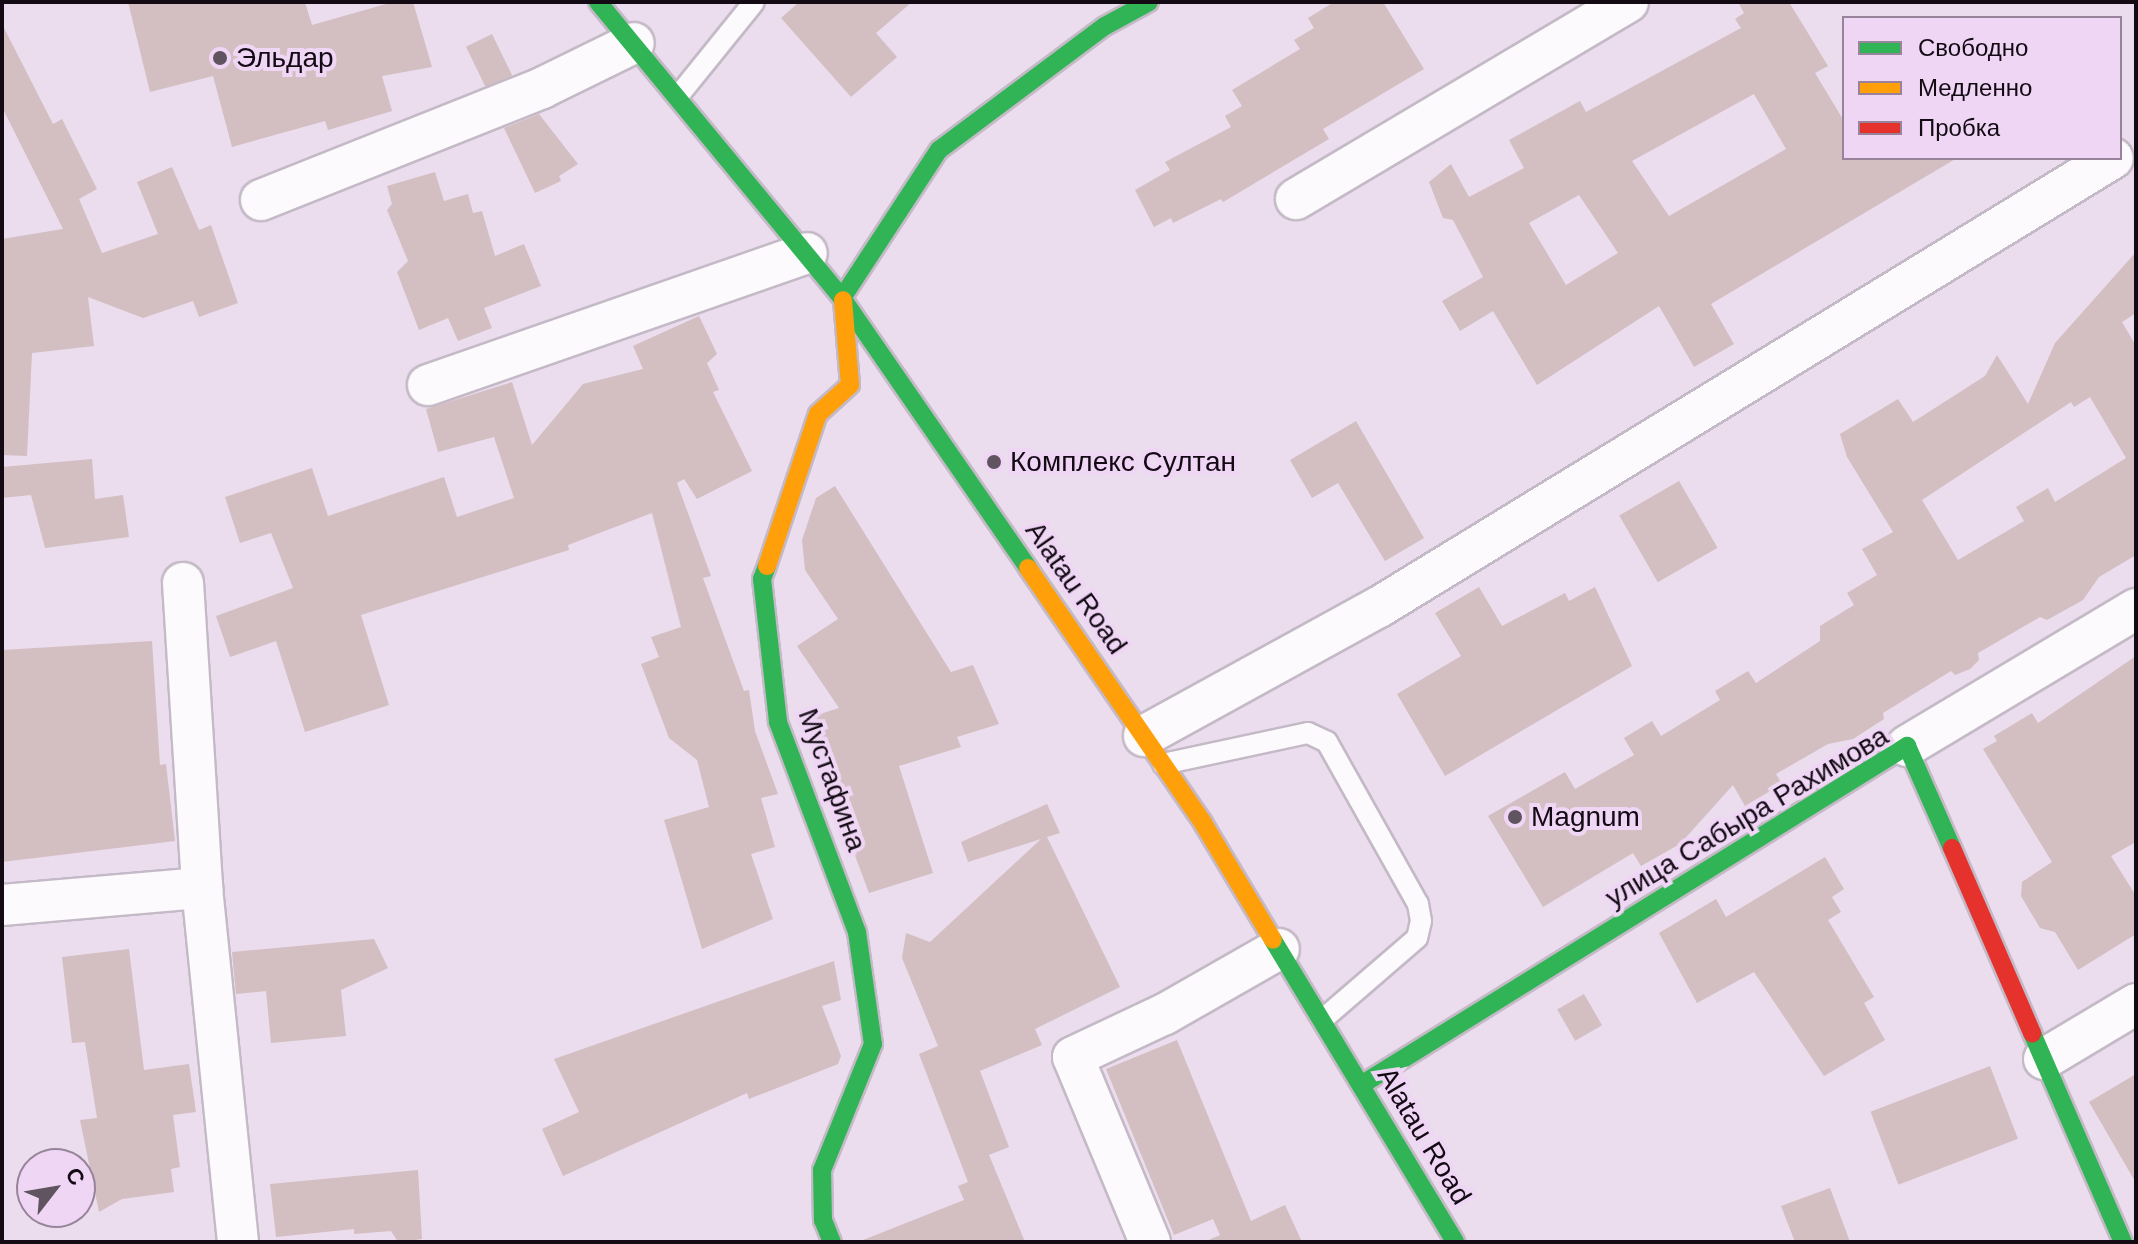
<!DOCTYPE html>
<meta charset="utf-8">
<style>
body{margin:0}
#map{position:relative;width:2138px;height:1244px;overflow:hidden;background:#ebddee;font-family:Helvetica,sans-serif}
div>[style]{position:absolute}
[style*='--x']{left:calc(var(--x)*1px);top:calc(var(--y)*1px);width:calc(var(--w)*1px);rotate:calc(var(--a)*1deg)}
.building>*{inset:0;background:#d3bec1;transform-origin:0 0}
.roads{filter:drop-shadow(2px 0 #c4b9c6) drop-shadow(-2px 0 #c4b9c6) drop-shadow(0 2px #c4b9c6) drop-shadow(0 -2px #c4b9c6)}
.lane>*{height:20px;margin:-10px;padding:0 10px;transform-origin:10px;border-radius:10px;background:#fcfafc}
.street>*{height:40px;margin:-20px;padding:0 20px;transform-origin:20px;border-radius:20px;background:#fcfafc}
.fast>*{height:18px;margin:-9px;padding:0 9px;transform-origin:9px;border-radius:9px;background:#30b455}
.slow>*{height:18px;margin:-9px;padding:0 9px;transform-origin:9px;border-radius:9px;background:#ff9f0a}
.jam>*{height:18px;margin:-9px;padding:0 9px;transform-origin:9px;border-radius:9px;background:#e5322d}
.dots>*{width:22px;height:22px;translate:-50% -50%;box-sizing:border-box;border:4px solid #efd6f5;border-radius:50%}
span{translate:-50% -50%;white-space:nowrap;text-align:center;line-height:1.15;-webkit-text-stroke:8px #efd6f5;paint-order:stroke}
.poi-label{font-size:28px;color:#130a14}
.left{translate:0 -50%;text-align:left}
.street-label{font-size:28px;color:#130a14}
.frame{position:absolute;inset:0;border:4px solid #130a14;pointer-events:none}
.legend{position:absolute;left:1842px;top:16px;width:280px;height:144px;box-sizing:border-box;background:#efd6f5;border:2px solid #97849b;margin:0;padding:10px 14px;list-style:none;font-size:24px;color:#130a14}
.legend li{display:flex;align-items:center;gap:16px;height:40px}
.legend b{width:40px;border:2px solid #97849b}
.north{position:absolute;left:16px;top:1148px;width:80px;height:80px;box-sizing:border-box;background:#efd6f5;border:2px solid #97849b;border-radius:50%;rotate:59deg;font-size:22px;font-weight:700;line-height:32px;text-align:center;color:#130a14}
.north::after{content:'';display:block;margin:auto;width:28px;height:36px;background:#5f5460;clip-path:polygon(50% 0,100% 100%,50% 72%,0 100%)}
</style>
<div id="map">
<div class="building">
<div style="clip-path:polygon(128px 2px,305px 2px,312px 25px,393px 2px,413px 2px,432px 67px,382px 76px,392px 111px,328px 130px,325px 121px,232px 147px,213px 76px,150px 92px)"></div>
<div style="clip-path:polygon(799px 2px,912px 2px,876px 33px,897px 57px,851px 97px,781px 18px)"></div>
<div style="clip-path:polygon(1334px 2px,1383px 2px,1424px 69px,1323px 129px,1329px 139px,1223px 202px,1221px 199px,1173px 223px,1171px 218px,1154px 227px,1135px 190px,1170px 170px,1165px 162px,1231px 127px,1225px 116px,1242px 106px,1232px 90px,1300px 49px,1294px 40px,1314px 28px,1308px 18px)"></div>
<div style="clip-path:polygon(evenodd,1738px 2px,1789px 2px,1828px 66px,1815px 73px,1844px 121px,1844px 158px,1957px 158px,1711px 304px,1734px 344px,1694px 367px,1659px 306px,1537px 385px,1493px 311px,1460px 331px,1442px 301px,1483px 277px,1453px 220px,1443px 218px,1429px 182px,1451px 164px,1469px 197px,1524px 168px,1509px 140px,1580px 101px,1586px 112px,1741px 28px,1735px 19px,1744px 13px,1738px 2px,1754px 94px,1786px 149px,1669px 216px,1632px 161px,1754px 94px,1738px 2px,1579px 195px,1618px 253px,1566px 285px,1529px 223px,1579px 195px)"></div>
<div style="clip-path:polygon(2px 24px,53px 124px,62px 119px,97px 189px,79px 199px,102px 253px,158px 234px,137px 182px,172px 167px,199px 230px,211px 225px,238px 303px,199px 317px,193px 301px,143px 318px,88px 297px,94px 346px,32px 353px,27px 456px,2px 455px,2px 239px,63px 229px,2px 107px)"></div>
<div style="left:492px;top:34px;width:46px;height:29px;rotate:64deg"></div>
<div style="clip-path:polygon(539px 114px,578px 164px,559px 176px,561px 181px,535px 193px,504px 128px)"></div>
<div style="clip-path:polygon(435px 172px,444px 201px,468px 194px,473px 213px,482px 211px,495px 256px,524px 244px,541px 286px,484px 308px,492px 328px,458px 341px,448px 318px,419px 330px,397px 272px,408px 261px,387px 210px,392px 204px,387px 186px)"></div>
<div style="clip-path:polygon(evenodd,2136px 252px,2136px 313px,2122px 322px,2136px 346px,2136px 555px,2099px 577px,2083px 600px,2047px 620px,2040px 617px,1978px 653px,1979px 660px,1970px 669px,1955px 675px,1951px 671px,1883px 713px,1884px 719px,1853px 739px,1828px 744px,1776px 774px,1782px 784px,1745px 806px,1733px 785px,1680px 844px,1641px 866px,1633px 853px,1543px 907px,1488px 816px,1565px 772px,1575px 789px,1634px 755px,1624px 738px,1652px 721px,1661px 736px,1720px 700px,1715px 691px,1748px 671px,1756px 683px,1820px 641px,1820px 626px,1854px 605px,1847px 593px,1877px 575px,1862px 549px,1893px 532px,1847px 457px,1840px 434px,1898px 399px,1913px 422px,1985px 376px,1997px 355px,2028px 404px,2055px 343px,2136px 252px,2090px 397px,2126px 458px,2055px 502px,2048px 488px,2016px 507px,2024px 521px,1958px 560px,1922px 500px,2071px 402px,2074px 407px,2090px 397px)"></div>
<div style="clip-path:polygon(699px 316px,717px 354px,707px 363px,719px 390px,713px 392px,752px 471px,697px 499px,684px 479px,677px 483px,711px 576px,703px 578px,744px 691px,749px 690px,755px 731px,778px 794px,761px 798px,775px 847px,751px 854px,773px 919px,702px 949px,664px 820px,709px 807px,697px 760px,669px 738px,641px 664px,659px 657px,651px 637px,681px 627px,652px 513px,568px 545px,569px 550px,361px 615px,389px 705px,305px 732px,276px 641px,230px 657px,216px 616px,293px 588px,271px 533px,240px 543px,225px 497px,312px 468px,328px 516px,444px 477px,457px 517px,514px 498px,494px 437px,438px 452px,426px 409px,512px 382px,532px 445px,583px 384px,643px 369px,633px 346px)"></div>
<div style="clip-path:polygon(1356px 421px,1424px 538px,1385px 561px,1338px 483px,1312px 498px,1290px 460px)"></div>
<div style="clip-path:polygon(92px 459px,95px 499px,123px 495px,129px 537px,45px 548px,31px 495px,2px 498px,2px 467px)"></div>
<div style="left:1679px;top:481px;width:77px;height:69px;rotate:60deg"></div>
<div style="clip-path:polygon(835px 486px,951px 672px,973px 665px,999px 724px,957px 737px,961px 747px,899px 766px,933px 873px,869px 893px,804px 719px,839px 708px,797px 646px,838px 619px,805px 570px,802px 540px,816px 498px)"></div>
<div style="clip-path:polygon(1479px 587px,1502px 626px,1565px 593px,1569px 601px,1595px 587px,1632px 666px,1445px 776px,1397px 694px,1461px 656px,1435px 613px)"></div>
<div style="clip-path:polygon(152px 641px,160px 765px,166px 764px,175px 841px,2px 862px,2px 650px)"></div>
<div style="clip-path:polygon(2136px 656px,2136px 842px,2111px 856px,2136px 896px,2136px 934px,2078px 970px,2055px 932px,2040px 928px,2021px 896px,2022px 882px,2052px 862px,1983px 749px,1997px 741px,1994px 736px,2032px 713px,2038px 723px)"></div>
<div style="clip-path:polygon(1047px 804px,1060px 833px,1047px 837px,1120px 987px,1035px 1029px,1042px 1045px,980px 1071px,1009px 1147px,989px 1155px,1025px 1242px,858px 1242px,964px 1200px,958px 1186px,968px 1182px,919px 1054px,938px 1046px,902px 958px,906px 933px,930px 942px,1041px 839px,968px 862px,961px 842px)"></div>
<div style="clip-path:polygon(1825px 857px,1844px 889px,1832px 897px,1841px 912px,1828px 920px,1874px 997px,1864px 1003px,1885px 1040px,1824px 1076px,1754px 972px,1697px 1003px,1659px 933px,1716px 899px,1726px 917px)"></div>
<div style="clip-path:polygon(374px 939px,388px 968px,341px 990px,346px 1036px,271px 1043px,266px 991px,236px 994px,232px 952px)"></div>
<div style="clip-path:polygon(129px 949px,144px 1070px,189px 1064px,196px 1112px,173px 1115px,180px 1167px,171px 1169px,174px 1192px,122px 1199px,99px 1212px,80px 1120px,97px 1118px,85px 1042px,72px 1043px,62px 957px)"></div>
<div style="clip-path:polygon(834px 961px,841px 1000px,822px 1006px,841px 1056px,838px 1064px,749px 1099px,747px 1093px,563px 1176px,542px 1129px,579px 1112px,554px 1059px)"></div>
<div style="left:1584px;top:994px;width:36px;height:31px;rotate:60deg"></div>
<div style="clip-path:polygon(1177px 1040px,1251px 1221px,1285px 1205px,1302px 1242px,1204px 1242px,1220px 1235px,1213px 1219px,1174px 1235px,1106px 1069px)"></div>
<div style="left:1990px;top:1066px;width:78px;height:128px;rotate:69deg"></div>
<div style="clip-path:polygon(2136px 1074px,2136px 1183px,2089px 1102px)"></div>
<div style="clip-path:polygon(418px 1170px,422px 1239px,398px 1242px,391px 1231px,354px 1234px,354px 1229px,276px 1237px,270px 1184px)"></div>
<div style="clip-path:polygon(1830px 1188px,1850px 1242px,1795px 1242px,1781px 1206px)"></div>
</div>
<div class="roads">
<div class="lane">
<div style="--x:679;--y:95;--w:119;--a:-51.1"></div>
<div style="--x:1163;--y:764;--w:148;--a:-12.1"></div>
<div style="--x:1308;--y:733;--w:21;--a:25"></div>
<div style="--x:1327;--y:742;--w:186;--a:60.7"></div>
<div style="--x:1418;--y:904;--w:17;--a:80"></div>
<div style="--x:1421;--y:921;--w:17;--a:103"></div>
<div style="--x:1417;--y:938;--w:125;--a:139.2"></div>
</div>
<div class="street">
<div style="--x:1296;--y:199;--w:386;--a:-30.7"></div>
<div style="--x:261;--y:200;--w:302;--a:-21.7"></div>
<div style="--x:542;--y:88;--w:102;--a:-26.1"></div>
<div style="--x:428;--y:385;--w:401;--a:-19.2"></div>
<div style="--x:183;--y:583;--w:306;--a:86.4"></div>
<div style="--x:202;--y:888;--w:356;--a:84.2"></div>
<div style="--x:1144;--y:736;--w:268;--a:-28.8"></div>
<div style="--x:1379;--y:607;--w:860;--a:-31.45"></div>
<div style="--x:1907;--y:746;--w:267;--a:-30.9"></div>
<div style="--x:2;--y:905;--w:201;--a:-4.9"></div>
<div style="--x:2044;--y:1059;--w:107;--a:-30.9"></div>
<div style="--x:1150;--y:1242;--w:200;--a:-112.6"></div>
<div style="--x:1073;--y:1057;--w:102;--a:-25.1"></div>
<div style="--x:1165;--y:1014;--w:131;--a:-29.7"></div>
</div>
<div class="fast">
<div style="--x:598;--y:2;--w:384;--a:50.5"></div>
<div style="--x:842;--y:298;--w:328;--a:55.4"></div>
<div style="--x:842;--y:298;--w:177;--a:-56.8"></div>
<div style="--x:939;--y:150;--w:207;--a:-36.8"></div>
<div style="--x:1105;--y:26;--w:50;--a:-28.6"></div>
<div style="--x:767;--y:566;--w:14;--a:111"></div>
<div style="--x:762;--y:579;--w:144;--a:83.6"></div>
<div style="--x:778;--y:722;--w:224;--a:69.4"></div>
<div style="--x:857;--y:932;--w:113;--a:81.9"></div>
<div style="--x:873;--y:1044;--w:136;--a:112"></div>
<div style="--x:822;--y:1170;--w:50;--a:88.9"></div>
<div style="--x:823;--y:1220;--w:24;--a:68"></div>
<div style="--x:1273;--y:940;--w:353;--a:58.9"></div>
<div style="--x:2032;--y:1033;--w:228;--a:66.5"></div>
<div style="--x:1361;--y:1085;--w:643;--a:-31.84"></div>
<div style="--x:1907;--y:746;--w:111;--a:66.2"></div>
</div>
<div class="slow">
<div style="--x:767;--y:566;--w:160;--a:-71.5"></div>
<div style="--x:818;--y:414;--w:43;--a:-42.2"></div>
<div style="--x:850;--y:385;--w:85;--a:-94.7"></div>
<div style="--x:1028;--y:568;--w:309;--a:55.5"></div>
<div style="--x:1203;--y:823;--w:136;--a:59.1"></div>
</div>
<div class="jam">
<div style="--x:1952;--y:848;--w:202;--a:66.6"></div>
</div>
</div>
<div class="dots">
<div style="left:220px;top:58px;background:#5f5460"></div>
<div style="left:994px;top:462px;background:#5f5460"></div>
<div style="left:1515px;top:817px;background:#5f5460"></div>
</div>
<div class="poi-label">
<span class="left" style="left:236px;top:58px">Эльдар</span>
<span class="left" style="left:1010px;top:462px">Комплекс Султан</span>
<span class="left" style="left:1531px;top:817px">Magnum</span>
</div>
<div class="street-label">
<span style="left:1076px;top:588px;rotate:55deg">Alatau Road</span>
<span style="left:832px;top:780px;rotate:70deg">Мустафина</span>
<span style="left:1747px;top:817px;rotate:-31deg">улица Сабыра Рахимова</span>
<span style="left:1424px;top:1136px;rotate:59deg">Alatau Road</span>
</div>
<div class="frame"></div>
<ul class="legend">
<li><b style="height:10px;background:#30b455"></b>Свободно</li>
<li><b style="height:10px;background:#ff9f0a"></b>Медленно</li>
<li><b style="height:10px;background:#e5322d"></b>Пробка</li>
</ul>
<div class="north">С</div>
</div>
